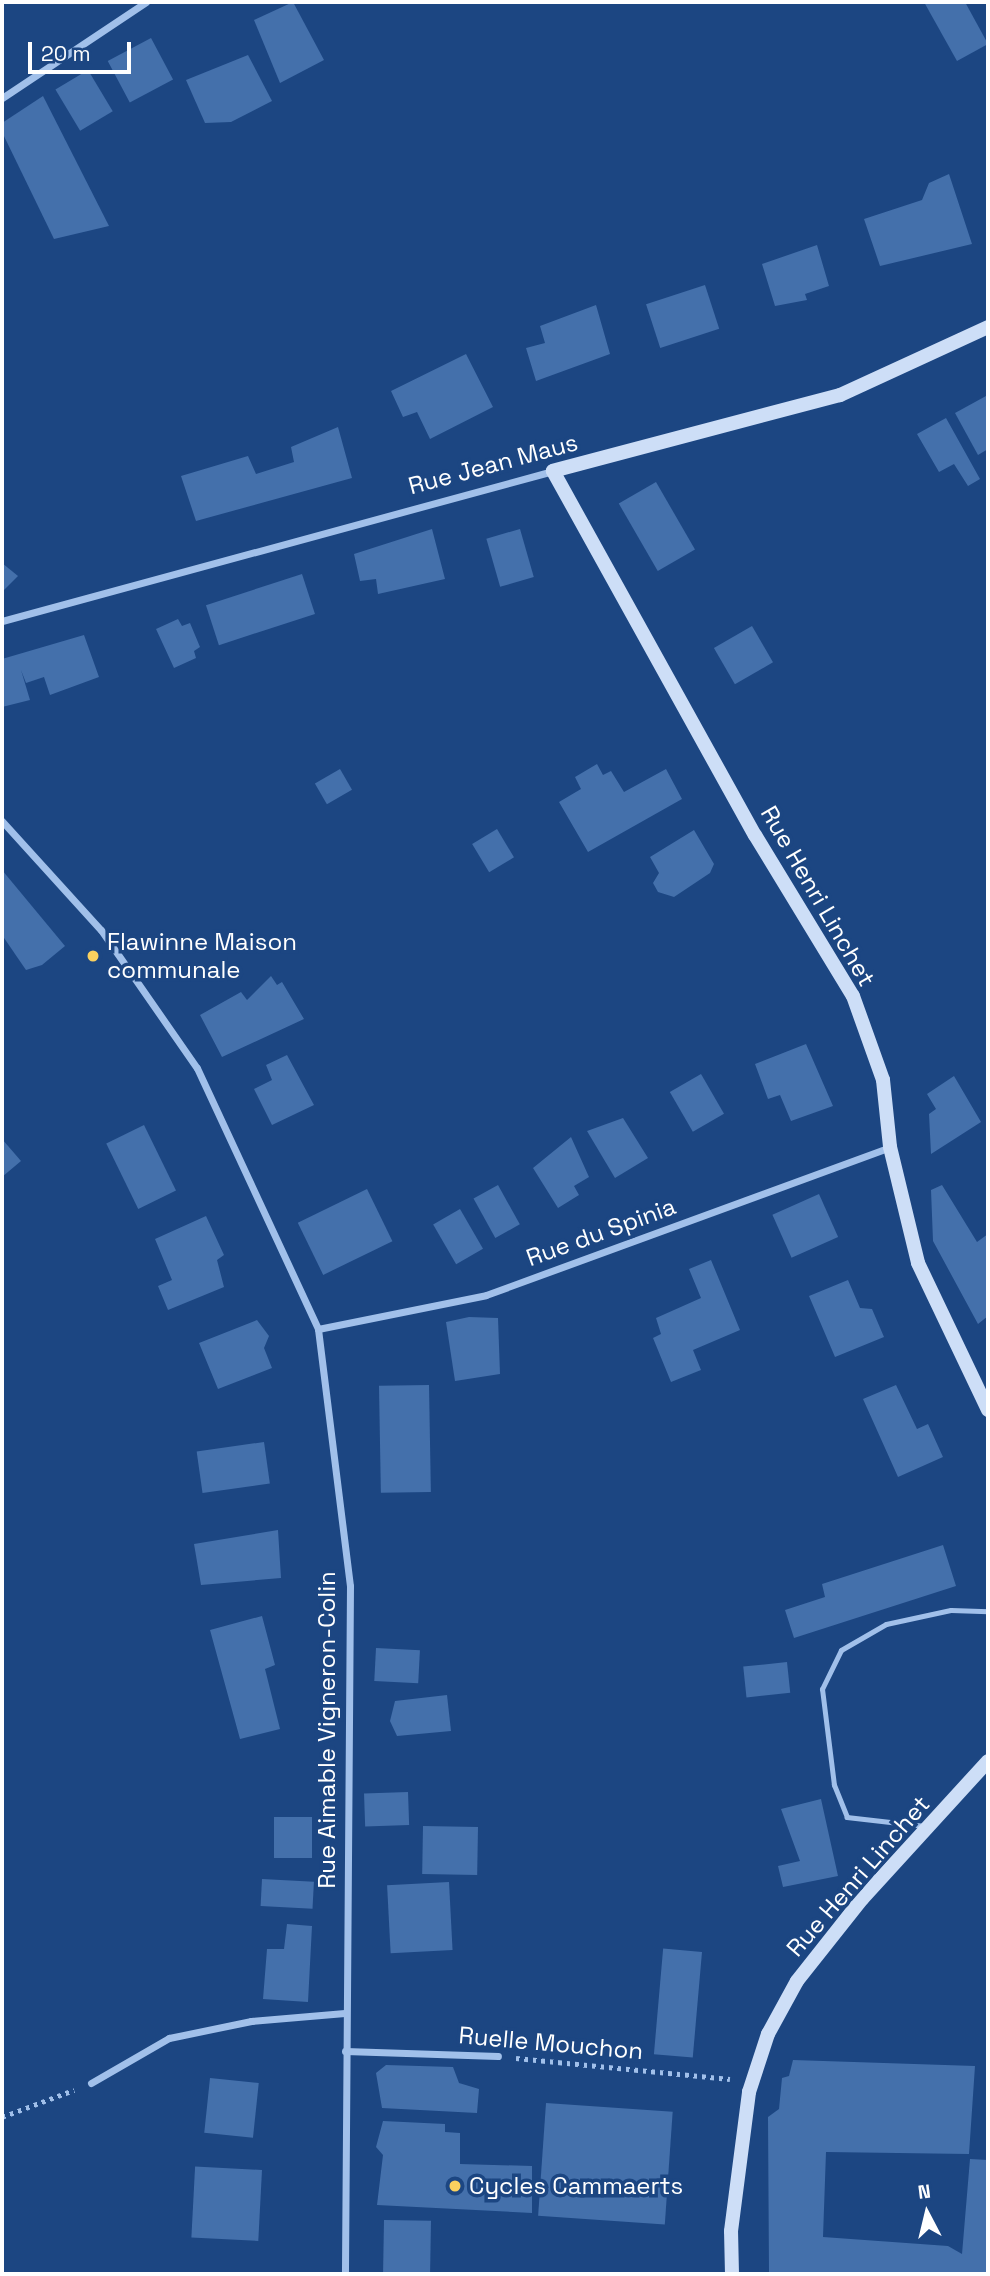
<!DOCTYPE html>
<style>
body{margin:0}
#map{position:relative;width:990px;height:2276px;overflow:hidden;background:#1c4682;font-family:"Space Grotesk",sans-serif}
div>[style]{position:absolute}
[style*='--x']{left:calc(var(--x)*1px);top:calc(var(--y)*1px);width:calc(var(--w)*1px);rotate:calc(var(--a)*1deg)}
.building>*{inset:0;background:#4470ab;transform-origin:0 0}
.path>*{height:4.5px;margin-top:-2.25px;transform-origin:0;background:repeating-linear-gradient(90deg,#a1c0ea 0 3.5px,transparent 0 8.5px)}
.lane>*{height:5px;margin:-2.5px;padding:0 2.5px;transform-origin:2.5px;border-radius:2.5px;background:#a1c0ea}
.street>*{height:7px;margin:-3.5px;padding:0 3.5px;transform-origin:3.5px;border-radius:3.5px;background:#a1c0ea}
.secondary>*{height:14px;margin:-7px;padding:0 7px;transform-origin:7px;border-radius:7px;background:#cddef7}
.dots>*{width:19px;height:19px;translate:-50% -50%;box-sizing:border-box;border:4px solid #1c4682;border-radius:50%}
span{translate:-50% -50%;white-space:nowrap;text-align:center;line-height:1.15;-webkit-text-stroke:7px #1c4682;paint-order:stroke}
.street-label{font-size:24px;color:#fff}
.poi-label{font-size:24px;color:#fff}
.left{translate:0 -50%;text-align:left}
.frame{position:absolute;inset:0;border:4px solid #fff;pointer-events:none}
.north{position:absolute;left:892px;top:2178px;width:70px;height:70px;-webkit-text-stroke:5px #1c4682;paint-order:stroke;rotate:353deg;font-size:19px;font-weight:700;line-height:28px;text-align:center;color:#fff}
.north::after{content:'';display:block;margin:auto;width:24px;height:32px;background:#fff;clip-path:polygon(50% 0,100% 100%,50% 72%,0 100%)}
.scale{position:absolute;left:28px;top:42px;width:103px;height:32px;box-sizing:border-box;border:4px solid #fff;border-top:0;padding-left:9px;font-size:21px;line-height:24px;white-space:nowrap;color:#fff;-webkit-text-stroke:5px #1c4682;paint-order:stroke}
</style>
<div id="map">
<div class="building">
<div style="clip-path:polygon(293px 2px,324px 60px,280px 83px,254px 20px)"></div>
<div style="clip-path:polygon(924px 2px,965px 2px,988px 44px,957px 61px)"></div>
<div style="left:151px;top:38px;width:47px;height:49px;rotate:62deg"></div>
<div style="clip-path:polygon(248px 55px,272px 101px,231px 122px,205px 123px,186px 80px)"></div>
<div style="left:88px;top:70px;width:48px;height:38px;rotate:59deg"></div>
<div style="clip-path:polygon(43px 96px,109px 226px,54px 239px,2px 132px,2px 123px)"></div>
<div style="clip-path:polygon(949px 174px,972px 244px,880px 266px,864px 219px,922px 200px,929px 183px)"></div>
<div style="clip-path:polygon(817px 245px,829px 286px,805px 294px,807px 300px,775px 306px,762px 264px)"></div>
<div style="left:705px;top:285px;width:46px;height:62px;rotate:72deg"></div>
<div style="clip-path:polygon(596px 305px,610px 354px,536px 381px,526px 348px,545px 343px,540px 326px)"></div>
<div style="clip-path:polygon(466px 354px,493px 407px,430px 439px,417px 412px,403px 417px,391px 391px)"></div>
<div style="clip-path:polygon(986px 396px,988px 449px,978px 455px,955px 413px)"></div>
<div style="clip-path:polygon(946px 418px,980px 479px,968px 486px,954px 464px,939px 472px,917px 434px)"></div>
<div style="clip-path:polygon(338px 427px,352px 478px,196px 521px,181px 476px,248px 456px,256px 474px,294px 462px,291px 447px)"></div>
<div style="left:656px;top:482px;width:78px;height:43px;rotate:60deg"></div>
<div style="clip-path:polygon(432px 529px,445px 579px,378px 594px,376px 579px,360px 581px,354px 554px)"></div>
<div style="left:520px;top:529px;width:50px;height:35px;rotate:74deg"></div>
<div style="clip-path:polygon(2px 563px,18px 576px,2px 592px)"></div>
<div style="left:302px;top:574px;width:42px;height:101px;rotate:72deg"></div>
<div style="clip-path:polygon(178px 619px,182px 626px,190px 623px,200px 647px,194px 651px,196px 658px,174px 668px,156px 629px)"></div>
<div style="left:752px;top:626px;width:42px;height:44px;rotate:60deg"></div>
<div style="clip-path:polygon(84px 635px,99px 677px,50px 695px,44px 677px,26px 683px,21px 670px,30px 700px,2px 707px,2px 659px)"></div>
<div style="clip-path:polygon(597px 764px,603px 775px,611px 771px,624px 792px,666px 769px,682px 799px,588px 852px,559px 802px,581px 789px,575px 777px)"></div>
<div style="left:340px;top:769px;width:24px;height:29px;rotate:60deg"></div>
<div style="left:497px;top:829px;width:33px;height:29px;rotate:59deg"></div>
<div style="clip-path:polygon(694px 830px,714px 864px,710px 873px,674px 897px,658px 892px,653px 883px,659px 873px,650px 857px)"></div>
<div style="clip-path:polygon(2px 870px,65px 946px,42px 965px,26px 970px,2px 935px)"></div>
<div style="clip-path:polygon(271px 976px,277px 985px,282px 982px,304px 1019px,222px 1057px,200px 1015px,241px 992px,247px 1000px)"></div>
<div style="clip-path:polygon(806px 1044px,833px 1106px,791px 1121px,780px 1095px,768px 1099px,755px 1064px)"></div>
<div style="clip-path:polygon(287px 1055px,314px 1105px,272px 1125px,254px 1089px,272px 1080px,266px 1065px)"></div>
<div style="left:701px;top:1074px;width:46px;height:36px;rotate:60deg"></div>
<div style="clip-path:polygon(954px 1076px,981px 1122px,931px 1154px,929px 1114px,936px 1109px,927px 1094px)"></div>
<div style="clip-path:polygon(623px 1118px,648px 1158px,615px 1178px,587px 1131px)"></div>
<div style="left:144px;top:1125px;width:73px;height:42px;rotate:64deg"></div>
<div style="clip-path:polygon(571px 1137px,589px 1177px,574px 1186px,579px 1195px,558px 1208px,533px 1168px)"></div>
<div style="clip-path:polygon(2px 1139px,21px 1161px,2px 1177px)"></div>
<div style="left:498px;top:1185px;width:45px;height:28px;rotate:61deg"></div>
<div style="clip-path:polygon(942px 1185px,977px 1242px,988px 1234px,988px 1316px,978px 1324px,933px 1241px,931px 1190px)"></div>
<div style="left:367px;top:1189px;width:58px;height:77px;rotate:64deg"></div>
<div style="left:819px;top:1194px;width:47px;height:51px;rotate:66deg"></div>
<div style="left:460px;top:1209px;width:46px;height:31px;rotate:60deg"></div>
<div style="clip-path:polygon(206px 1216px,224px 1255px,217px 1260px,224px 1287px,168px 1310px,158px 1286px,172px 1280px,155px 1239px)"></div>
<div style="clip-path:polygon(711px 1260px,740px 1330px,693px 1350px,701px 1370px,671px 1382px,653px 1338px,661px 1334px,656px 1318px,701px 1298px,689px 1269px)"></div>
<div style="clip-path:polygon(848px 1280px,860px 1308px,872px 1309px,884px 1337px,835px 1357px,809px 1296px)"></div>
<div style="clip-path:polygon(469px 1317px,498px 1318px,500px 1374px,455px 1381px,446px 1322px)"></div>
<div style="clip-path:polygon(257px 1320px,269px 1336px,264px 1348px,272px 1368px,218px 1389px,199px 1343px)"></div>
<div style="left:429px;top:1385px;width:107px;height:50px;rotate:89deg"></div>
<div style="clip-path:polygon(896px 1385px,917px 1429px,928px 1424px,943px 1457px,898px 1477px,863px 1399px)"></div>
<div style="left:264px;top:1442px;width:42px;height:68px;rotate:82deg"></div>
<div style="clip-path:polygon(278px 1530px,281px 1578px,201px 1585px,194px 1544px)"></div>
<div style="clip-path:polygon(943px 1545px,956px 1586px,794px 1638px,785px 1610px,825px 1597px,822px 1584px)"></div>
<div style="clip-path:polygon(262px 1616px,275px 1665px,265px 1669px,280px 1729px,240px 1739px,210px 1630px)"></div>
<div style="left:376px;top:1648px;width:44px;height:33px;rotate:3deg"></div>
<div style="left:787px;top:1662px;width:31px;height:44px;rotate:84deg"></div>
<div style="clip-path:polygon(447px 1695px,451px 1731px,397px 1736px,390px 1721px,395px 1701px)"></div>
<div style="left:408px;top:1792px;width:33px;height:44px;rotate:88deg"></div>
<div style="clip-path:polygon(821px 1799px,838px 1876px,783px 1887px,778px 1866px,800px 1861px,781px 1809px)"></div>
<div style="left:312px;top:1817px;width:41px;height:38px;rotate:90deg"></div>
<div style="left:478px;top:1827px;width:48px;height:55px;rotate:91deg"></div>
<div style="left:262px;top:1879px;width:52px;height:27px;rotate:3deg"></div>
<div style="left:449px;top:1882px;width:68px;height:62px;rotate:87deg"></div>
<div style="clip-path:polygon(287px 1924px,312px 1926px,308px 2002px,263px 1999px,267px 1949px,284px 1949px)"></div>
<div style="left:702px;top:1952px;width:106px;height:39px;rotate:95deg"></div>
<div style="clip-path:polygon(793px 2060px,975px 2066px,969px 2154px,826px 2152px,823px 2237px,948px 2246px,962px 2254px,970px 2159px,988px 2160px,988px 2274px,769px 2274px,768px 2117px,779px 2109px,782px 2078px,789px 2076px)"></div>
<div style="clip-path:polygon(386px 2065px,453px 2067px,459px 2083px,479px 2089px,477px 2113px,382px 2108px,376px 2073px)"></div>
<div style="left:210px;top:2078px;width:49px;height:55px;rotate:6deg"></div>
<div style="left:546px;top:2103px;width:127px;height:113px;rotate:4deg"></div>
<div style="clip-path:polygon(383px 2121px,445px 2124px,445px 2132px,460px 2133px,460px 2164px,532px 2166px,532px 2213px,377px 2205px,383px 2155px,376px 2147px)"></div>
<div style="left:262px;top:2170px;width:71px;height:67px;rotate:93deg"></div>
<div style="left:384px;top:2220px;width:47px;height:54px;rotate:1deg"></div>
</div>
<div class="path">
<div style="--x:516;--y:2058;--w:215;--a:5.6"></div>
<div style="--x:2;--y:2117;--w:77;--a:-20.6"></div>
</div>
<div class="lane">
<div style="--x:925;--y:1826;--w:79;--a:-173.4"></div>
<div style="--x:847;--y:1817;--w:35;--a:-112"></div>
<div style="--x:834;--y:1785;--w:97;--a:-97.1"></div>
<div style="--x:822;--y:1689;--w:43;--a:-64"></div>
<div style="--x:841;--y:1650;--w:52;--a:-30"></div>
<div style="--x:886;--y:1624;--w:66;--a:-12.2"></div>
<div style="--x:951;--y:1610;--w:37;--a:2"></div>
</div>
<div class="street">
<div style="--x:2;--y:98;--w:173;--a:-33.7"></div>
<div style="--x:2;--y:621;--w:571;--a:-15.23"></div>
<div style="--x:2;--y:821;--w:147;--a:47.8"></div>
<div style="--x:101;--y:930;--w:168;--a:55.2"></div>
<div style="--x:197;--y:1068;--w:288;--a:65.1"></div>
<div style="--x:318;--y:1329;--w:259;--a:82.9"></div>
<div style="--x:350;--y:1586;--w:688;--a:90.42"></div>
<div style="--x:318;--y:1329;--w:171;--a:-11.4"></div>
<div style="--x:486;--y:1295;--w:430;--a:-20.1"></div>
<div style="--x:345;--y:2051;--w:153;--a:1.9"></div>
<div style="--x:91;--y:2083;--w:90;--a:-30"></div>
<div style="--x:169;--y:2038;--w:84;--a:-11.7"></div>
<div style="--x:251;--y:2021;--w:94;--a:-4.9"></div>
</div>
<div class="secondary">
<div style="--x:988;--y:327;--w:163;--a:155.3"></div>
<div style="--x:840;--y:395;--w:297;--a:165.2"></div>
<div style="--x:553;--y:471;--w:416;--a:61"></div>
<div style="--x:755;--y:835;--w:188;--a:58.7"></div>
<div style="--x:853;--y:996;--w:89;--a:70.3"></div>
<div style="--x:883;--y:1080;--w:67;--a:84"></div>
<div style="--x:890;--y:1147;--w:119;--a:76.4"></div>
<div style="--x:918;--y:1263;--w:163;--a:64.5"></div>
<div style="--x:732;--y:2274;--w:43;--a:-91.3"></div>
<div style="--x:731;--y:2231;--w:140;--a:-82.6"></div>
<div style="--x:749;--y:2092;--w:61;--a:-71.9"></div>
<div style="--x:768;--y:2034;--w:60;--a:-61.3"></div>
<div style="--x:797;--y:1981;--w:105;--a:-51.6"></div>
<div style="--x:862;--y:1899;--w:187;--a:-47.6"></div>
</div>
<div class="dots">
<div style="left:93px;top:956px;background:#fad15f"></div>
<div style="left:455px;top:2186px;background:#fad15f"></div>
</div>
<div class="street-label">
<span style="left:493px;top:464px;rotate:-15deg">Rue Jean Maus</span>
<span style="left:818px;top:896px;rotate:60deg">Rue Henri Linchet</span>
<span style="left:601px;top:1232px;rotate:-20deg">Rue du Spinia</span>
<span style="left:327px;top:1730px;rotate:-90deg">Rue Aimable Vigneron-Colin</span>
<span style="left:858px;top:1876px;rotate:-49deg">Rue Henri Linchet</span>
<span style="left:551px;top:2043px;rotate:5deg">Ruelle Mouchon</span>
</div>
<div class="poi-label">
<span class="left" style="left:107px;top:956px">Flawinne Maison<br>communale</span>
<span class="left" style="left:469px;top:2186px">Cycles Cammaerts</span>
</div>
<div class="frame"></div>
<div class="north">N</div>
<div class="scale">20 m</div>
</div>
